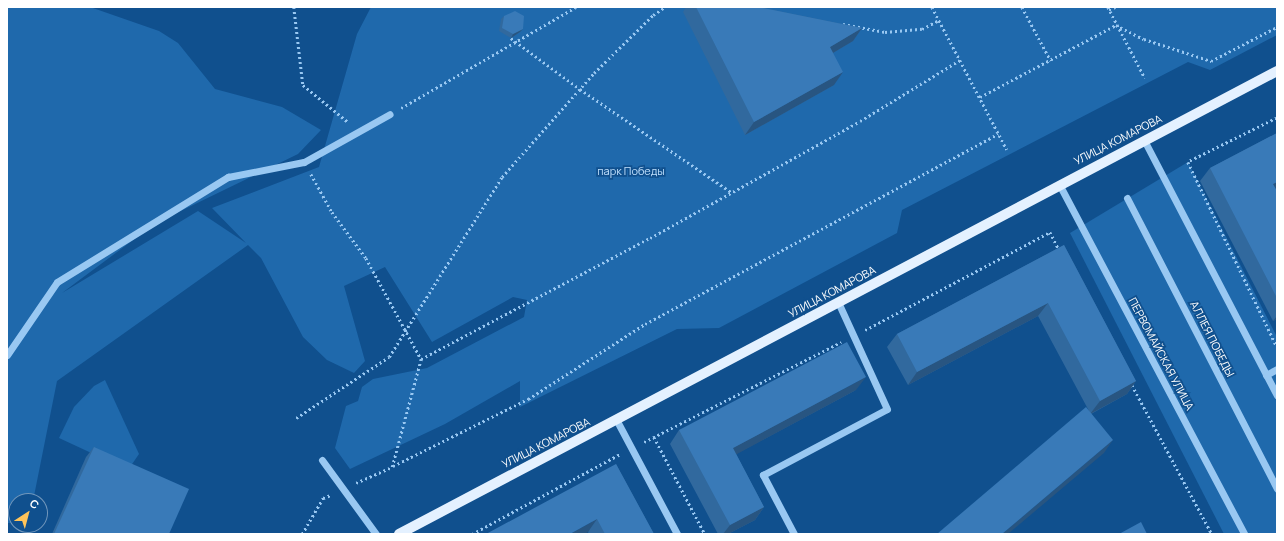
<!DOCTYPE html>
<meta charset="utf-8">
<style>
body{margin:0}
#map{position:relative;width:1284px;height:541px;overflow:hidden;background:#10508e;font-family:Manrope,sans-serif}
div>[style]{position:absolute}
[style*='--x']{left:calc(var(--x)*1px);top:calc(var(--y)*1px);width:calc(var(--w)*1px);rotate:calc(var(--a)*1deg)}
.green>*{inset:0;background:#1f69ac}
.path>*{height:2.5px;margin-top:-1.25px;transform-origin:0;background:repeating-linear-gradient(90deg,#99c8f2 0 2px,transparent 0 5px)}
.minor>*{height:7px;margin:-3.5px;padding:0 3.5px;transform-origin:3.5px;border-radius:3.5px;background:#99c8f2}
.major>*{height:10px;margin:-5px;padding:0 5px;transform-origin:5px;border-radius:5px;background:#e4f1ff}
.wall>*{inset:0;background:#31699e}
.shaded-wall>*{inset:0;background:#285581}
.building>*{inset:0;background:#397ab8}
span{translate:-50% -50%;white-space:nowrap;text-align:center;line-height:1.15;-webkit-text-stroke:3.5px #10508e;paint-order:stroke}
.street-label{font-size:11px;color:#fff}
.park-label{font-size:11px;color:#c0e0fd}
.frame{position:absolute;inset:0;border:8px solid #fff;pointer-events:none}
.north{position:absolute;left:8px;top:493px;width:40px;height:40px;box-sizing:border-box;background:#10508e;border:1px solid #7096bb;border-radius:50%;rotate:36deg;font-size:11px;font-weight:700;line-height:16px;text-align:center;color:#fff}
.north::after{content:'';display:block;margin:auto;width:14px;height:18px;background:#ffc45a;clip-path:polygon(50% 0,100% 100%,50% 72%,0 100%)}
</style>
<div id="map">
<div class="green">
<div style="clip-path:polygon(7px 7px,90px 7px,159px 31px,178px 43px,215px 89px,282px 107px,321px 130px,298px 154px,156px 223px,62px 293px,198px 211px,246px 243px,212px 208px,319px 167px,357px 34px,371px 7px,1277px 7px,1277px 35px,1210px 70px,1188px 62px,902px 210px,897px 233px,719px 328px,677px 329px,520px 407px,520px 381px,445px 424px,350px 469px,335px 448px,346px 406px,358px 401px,362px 387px,373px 379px,427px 368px,524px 317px,527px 300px,513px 297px,432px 342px,385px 267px,344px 286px,365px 361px,354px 373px,327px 360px,303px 337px,261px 258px,248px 245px,57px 381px,33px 501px,16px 501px,16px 523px,7px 523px)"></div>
<div style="clip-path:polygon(1188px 162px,1277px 337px,1277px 534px,1224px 534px,1070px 233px)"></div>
<div style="clip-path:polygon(105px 380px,139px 454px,128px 470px,59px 438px,74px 407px,94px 386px)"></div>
</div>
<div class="path">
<div style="--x:294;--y:7;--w:79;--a:83.4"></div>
<div style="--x:303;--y:85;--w:58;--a:39.4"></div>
<div style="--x:932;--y:7;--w:161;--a:62.3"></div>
<div style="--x:1022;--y:7;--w:61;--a:61.8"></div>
<div style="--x:1108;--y:7;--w:80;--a:62.5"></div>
<div style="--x:1109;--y:10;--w:7;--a:-27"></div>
<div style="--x:843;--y:24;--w:43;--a:10.8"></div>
<div style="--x:885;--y:32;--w:37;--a:-5"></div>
<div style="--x:922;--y:29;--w:19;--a:-28"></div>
<div style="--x:1116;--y:25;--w:31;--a:27"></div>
<div style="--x:1144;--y:39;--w:71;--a:18.2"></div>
<div style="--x:1211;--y:61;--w:74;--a:-27.3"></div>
<div style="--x:511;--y:38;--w:86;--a:36.5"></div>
<div style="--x:580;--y:89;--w:183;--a:34.3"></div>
<div style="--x:980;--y:97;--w:154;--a:-27.9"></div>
<div style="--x:401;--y:108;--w:202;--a:-30"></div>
<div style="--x:1277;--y:118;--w:99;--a:153.7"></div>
<div style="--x:1188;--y:162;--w:205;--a:64.3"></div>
<div style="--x:311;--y:174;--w:43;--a:61.1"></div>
<div style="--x:332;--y:212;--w:57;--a:53.5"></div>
<div style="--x:366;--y:258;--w:115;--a:61.4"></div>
<div style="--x:865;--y:330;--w:209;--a:-27.9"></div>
<div style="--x:1050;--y:232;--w:20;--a:63"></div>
<div style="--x:1132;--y:385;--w:169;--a:61.8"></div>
<div style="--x:296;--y:418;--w:111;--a:-33.3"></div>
<div style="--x:389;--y:357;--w:213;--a:-57.9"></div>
<div style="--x:502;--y:177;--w:139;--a:-48.5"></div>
<div style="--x:594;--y:73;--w:83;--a:-44.5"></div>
<div style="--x:653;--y:15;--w:14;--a:-34"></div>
<div style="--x:654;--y:437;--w:110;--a:62.3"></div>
<div style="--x:644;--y:442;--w:221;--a:-26.9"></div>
<div style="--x:393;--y:466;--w:151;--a:-26.4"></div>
<div style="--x:528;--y:399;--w:139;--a:-32.7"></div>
<div style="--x:645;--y:324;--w:401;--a:-28.3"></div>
<div style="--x:356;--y:483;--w:39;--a:-24"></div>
<div style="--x:392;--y:467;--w:112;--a:-75"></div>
<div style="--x:421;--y:359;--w:259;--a:-27.9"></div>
<div style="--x:650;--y:238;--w:240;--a:-29.1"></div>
<div style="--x:860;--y:121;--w:117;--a:-31.4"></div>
<div style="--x:302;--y:534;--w:42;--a:-59.7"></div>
<div style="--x:323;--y:498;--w:9;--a:-21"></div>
<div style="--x:472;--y:534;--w:168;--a:-28.4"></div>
</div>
<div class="minor">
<div style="--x:1144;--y:140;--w:288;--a:62.5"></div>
<div style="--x:1059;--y:184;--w:396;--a:62.1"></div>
<div style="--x:1127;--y:198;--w:327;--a:62.7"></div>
<div style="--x:7;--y:355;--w:88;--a:-55.6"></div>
<div style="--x:57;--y:282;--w:201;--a:-31.6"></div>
<div style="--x:228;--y:177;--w:77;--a:-11.2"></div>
<div style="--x:304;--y:162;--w:98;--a:-29.2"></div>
<div style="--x:1266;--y:375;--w:13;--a:-29"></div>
<div style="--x:617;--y:421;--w:128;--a:62"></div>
<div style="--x:322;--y:460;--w:92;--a:53.9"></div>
<div style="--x:794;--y:534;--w:67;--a:-117.7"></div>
<div style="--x:763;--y:475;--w:140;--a:-28"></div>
<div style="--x:887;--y:409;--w:118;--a:-114.6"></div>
</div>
<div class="major">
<div style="--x:399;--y:534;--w:993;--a:-27.8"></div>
</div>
<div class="wall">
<div style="clip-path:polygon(686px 7px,758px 7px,862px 28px,853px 41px,833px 53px,834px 85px,745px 135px,683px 12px)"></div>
<div style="clip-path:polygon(504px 16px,520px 32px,511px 38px,499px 31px,501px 19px)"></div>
<div style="clip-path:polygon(1277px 133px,1277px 319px,1273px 321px,1200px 181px,1210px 168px)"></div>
<div style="clip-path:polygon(1064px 245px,1136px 381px,1127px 394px,1091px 414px,1104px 453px,1089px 411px,1038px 316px,908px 385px,887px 347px,897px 334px)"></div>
<div style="clip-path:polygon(856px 390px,736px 454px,764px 507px,755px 520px,728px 534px,718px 534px,670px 444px,679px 430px)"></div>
<div style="clip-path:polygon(94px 447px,169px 534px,52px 534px,86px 457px)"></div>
<div style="clip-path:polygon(616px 464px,654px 534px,589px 534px,588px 532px)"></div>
</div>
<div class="shaded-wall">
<div style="clip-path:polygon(862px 28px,853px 41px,821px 60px,830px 47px)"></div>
<div style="clip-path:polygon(523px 29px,520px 32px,511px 38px,513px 34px)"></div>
<div style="clip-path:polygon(843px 72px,834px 85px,745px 135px,754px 122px)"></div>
<div style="clip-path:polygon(1277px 182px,1277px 190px,1264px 197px,1273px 184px)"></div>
<div style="clip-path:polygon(1048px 303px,1038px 316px,908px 385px,917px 372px)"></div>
<div style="clip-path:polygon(1277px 316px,1277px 319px,1273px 321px)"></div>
<div style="clip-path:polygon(866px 377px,856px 390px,724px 461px,733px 448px)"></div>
<div style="clip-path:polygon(1136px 381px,1127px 394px,1090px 414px,1100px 401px)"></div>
<div style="clip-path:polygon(1113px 440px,1104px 453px,1008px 534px,1002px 534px)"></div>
<div style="clip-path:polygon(764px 507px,755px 520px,728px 534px,723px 534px,730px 525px)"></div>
<div style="clip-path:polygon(597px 519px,588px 532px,585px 534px,570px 534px)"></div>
</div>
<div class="building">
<div style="clip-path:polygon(696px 7px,758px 7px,862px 28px,830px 47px,843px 72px,754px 122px)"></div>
<div style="clip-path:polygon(515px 11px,524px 16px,523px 29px,513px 34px,502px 28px,504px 16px)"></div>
<div style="clip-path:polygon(1277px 133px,1277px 182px,1273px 184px,1277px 191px,1277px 298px,1210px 168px)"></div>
<div style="clip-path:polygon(1064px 245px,1136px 381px,1100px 401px,1048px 303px,917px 372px,897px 334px)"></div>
<div style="clip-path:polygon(847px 342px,866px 377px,733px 448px,764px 507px,730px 525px,679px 430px)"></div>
<div style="clip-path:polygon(1086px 407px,1113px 440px,1002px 534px,937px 534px)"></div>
<div style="clip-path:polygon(94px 447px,189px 489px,169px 534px,54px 534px)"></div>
<div style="clip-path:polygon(616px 464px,654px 534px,605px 534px,597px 519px,570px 534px,486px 534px)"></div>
<div style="clip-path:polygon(1141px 522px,1147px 534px,1119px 534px)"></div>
</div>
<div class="street-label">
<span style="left:1118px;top:140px;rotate:-27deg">УЛИЦА КОМАРОВА</span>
<span style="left:832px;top:292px;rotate:-28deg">УЛИЦА КОМАРОВА</span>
<span style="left:1212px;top:339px;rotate:63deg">АЛЛЕЯ ПОБЕДЫ</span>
<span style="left:1161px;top:354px;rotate:62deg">ПЕРВОМАЙСКАЯ УЛИЦА</span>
<span style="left:546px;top:443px;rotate:-27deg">УЛИЦА КОМАРОВА</span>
</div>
<div class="park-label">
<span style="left:631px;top:171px">парк Победы</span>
</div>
<div class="frame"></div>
<div class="north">С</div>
</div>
